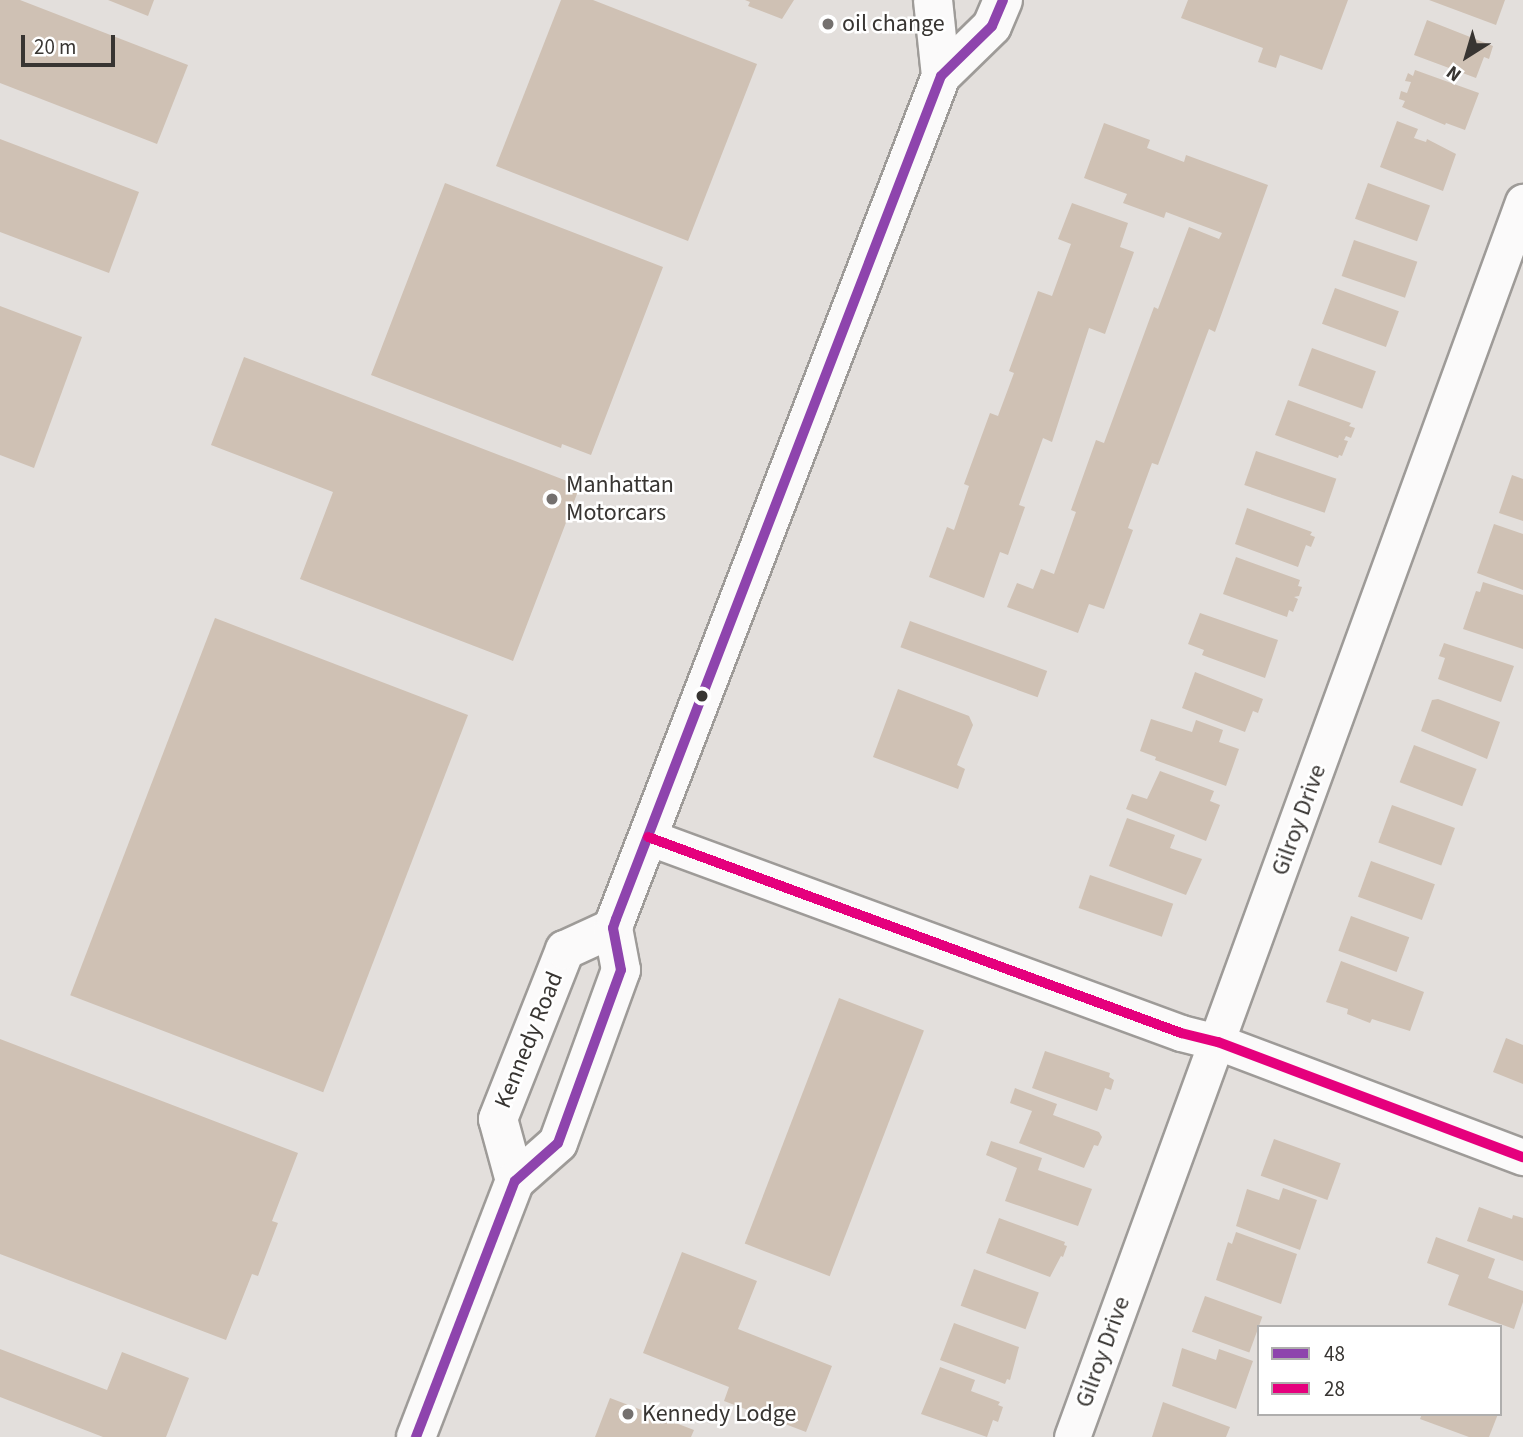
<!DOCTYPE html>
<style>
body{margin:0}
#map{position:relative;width:1523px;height:1437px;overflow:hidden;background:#e3dfdc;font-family:"Source Sans 3",sans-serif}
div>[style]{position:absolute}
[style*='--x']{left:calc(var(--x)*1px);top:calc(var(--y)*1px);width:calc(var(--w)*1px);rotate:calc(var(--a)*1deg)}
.building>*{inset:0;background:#cfc1b4;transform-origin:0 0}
.roads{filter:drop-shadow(2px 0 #9e9b98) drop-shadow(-2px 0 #9e9b98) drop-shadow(0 2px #9e9b98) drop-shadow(0 -2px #9e9b98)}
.minor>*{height:35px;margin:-17.5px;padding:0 17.5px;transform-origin:17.5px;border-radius:17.5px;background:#fbfafa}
.major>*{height:38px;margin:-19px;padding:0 19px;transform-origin:19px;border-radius:19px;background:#fbfafa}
.bus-1>*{height:10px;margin:-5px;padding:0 5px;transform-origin:5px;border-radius:5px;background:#8e44ad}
.bus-2>*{height:10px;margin:-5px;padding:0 5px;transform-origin:5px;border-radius:5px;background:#e5007d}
.dots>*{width:19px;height:19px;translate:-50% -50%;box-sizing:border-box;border:4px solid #fff;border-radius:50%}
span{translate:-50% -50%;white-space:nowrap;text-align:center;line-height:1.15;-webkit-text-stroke:5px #fff;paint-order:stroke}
.poi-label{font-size:24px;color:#383532}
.left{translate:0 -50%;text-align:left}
.street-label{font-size:24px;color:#383532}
.legend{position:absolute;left:1257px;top:1325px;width:245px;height:91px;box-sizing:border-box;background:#fff;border:2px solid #afaead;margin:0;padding:9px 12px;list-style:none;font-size:21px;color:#383532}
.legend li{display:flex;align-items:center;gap:14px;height:35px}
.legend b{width:35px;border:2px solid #afaead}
.north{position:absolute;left:1432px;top:21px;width:70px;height:70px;-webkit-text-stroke:5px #fff;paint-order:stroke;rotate:217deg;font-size:19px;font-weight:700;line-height:28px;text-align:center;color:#383532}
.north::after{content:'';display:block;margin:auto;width:24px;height:32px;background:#383532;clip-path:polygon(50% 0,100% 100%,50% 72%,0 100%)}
.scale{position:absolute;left:21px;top:35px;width:94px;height:32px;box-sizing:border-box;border:4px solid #383532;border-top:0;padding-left:9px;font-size:21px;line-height:24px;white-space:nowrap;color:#383532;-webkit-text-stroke:5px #fff;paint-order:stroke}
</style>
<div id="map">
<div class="building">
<div style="clip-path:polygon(0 0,20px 0,188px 65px,157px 144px,0 83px)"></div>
<div style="clip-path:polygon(108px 0,154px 0,148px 16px)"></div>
<div style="clip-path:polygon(561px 0,593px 0,757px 64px,688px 241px,496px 166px)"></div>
<div style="clip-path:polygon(745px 0,794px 0,782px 19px,748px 6px,750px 2px)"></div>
<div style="clip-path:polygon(1188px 0,1348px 0,1322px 70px,1280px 55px,1276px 68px,1258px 62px,1263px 48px,1181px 18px)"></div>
<div style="clip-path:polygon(1429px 0,1505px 0,1496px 25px)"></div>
<div style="clip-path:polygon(1427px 20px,1493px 46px,1489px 59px,1484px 57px,1476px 78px,1414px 55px)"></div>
<div style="clip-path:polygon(1415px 70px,1479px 93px,1465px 130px,1446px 123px,1445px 125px,1402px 107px,1405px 101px,1399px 99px,1401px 91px,1407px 93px,1411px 82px,1405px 81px,1408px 73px,1413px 76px)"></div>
<div style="clip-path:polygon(1397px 121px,1418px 129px,1414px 138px,1426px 142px,1427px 139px,1456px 154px,1443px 191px,1380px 167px)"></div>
<div style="clip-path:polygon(1104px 123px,1150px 140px,1147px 148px,1184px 162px,1186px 155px,1268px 185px,1215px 332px,1209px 329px,1158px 465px,1152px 463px,1128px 528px,1133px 530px,1104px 609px,1089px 604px,1078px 633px,1007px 607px,1017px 583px,1033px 589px,1041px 569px,1054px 574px,1076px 512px,1071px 510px,1096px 440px,1104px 443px,1154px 307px,1158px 309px,1189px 227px,1219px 239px,1222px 233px,1166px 212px,1164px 218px,1123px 203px,1127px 194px,1084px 178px)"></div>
<div style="clip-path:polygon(0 139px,139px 192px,109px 273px,0 232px)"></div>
<div style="clip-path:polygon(445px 183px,663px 267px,591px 455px,562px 444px,561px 448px,371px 375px)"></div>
<div style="left:1368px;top:183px;width:66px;height:38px;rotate:20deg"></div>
<div style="clip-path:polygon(1072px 203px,1128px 223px,1120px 247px,1134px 252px,1105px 334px,1089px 328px,1052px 442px,1043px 438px,1019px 505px,1025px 507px,1008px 555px,1000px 552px,984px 598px,929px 577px,947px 527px,954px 530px,969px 486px,964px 484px,990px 413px,998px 416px,1014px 373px,1009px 371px,1038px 291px,1052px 296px,1071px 244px,1058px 239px)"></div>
<div style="left:1354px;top:240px;width:67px;height:38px;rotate:19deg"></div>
<div style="left:1335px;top:288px;width:68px;height:38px;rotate:20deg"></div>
<div style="clip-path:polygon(0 306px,82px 337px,34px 468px,0 455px)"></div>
<div style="left:1312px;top:348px;width:68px;height:40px;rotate:20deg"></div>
<div style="clip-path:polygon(244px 357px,580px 486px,513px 661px,300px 579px,333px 492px,211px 445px)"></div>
<div style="clip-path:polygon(1288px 400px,1351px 423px,1349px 426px,1355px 428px,1351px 438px,1346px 436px,1344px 440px,1348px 441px,1342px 456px,1339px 455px,1338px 458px,1275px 435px)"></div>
<div style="left:1256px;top:451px;width:85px;height:36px;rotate:19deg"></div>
<div style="clip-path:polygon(1512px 475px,1523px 479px,1523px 521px,1499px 513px)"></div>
<div style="clip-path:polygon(1247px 508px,1312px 532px,1310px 535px,1315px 537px,1311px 547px,1306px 545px,1298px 567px,1235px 544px)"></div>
<div style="clip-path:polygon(1494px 524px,1523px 534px,1523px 590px,1477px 573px)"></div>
<div style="clip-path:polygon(1236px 557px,1300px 580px,1298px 586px,1302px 587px,1299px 596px,1294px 597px,1298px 599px,1293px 612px,1289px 610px,1287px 617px,1223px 594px)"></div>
<div style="clip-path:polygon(1483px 582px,1523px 595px,1523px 649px,1463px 629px,1476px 591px,1480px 592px)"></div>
<div style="clip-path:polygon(1200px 613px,1278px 640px,1265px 678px,1202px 655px,1204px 650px,1188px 644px)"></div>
<div style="left:215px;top:618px;width:271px;height:404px;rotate:21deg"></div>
<div style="left:910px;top:621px;width:146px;height:28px;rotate:20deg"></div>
<div style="clip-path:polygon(1444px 643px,1514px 666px,1501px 702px,1438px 679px,1445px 658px,1439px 656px)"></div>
<div style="clip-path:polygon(1195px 672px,1263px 699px,1258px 713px,1253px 711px,1245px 732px,1182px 708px)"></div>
<div style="clip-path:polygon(898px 689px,969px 716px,973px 725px,957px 765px,965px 769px,958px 789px,873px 757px)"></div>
<div style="clip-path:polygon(1438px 699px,1500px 722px,1487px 759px,1421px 731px,1432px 700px)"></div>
<div style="clip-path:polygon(1151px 719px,1192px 732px,1196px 720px,1223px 730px,1219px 742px,1239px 749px,1226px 786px,1155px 760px,1156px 757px,1140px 751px)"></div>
<div style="left:1414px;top:745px;width:67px;height:40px;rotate:21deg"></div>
<div style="clip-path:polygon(1160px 771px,1214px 791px,1210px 801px,1220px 805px,1206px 841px,1126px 809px,1132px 794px,1147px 799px)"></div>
<div style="left:1392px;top:805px;width:67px;height:40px;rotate:20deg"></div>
<div style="clip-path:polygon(1127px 818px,1175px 835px,1170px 848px,1202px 859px,1186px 895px,1109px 866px)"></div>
<div style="left:1371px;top:861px;width:68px;height:38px;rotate:20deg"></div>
<div style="left:1090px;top:875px;width:88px;height:35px;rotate:19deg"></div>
<div style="left:1351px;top:916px;width:62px;height:37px;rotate:20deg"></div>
<div style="clip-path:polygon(1341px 961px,1424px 992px,1410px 1031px,1372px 1019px,1370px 1023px,1347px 1014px,1348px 1009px,1326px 1002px)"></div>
<div style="left:839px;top:998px;width:91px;height:263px;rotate:21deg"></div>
<div style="clip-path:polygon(1506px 1038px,1523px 1045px,1523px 1084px,1493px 1072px)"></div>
<div style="clip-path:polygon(0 1039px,298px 1153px,272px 1221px,278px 1223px,258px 1276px,252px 1274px,226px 1340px,0 1254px)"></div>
<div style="clip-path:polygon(1045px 1051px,1110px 1073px,1109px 1077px,1114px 1080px,1111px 1090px,1105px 1088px,1097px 1111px,1032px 1088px)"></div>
<div style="clip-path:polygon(1015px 1088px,1057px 1104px,1053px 1115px,1099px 1132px,1102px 1137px,1098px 1146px,1094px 1145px,1084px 1168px,1019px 1143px,1032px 1111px,1010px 1103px)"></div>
<div style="left:1274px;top:1139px;width:71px;height:39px;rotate:20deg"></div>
<div style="clip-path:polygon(991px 1141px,1042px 1158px,1038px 1170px,1092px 1189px,1078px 1226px,1005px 1201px,1017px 1168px,986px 1155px)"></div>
<div style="clip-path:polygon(1283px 1188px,1317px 1200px,1300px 1250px,1236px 1226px,1247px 1189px,1279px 1200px)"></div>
<div style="clip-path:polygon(1479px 1207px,1512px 1219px,1513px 1215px,1523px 1218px,1523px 1261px,1467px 1241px)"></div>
<div style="clip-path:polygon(999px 1218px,1065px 1242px,1064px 1245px,1067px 1246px,1063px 1257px,1061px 1256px,1050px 1277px,986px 1253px)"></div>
<div style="clip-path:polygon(1236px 1232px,1297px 1254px,1281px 1304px,1216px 1280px,1228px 1242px,1232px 1244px)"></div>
<div style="clip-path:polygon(1436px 1237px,1495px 1259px,1488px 1278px,1523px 1291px,1523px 1302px,1514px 1329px,1448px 1305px,1459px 1275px,1427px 1263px)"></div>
<div style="clip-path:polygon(682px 1252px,757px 1281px,738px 1329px,832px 1366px,806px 1432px,724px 1401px,729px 1387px,643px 1353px)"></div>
<div style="left:974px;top:1269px;width:69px;height:39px;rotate:20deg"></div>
<div style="left:1205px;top:1296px;width:61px;height:38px;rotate:20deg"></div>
<div style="clip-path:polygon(954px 1323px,1019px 1347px,1010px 1380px,1007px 1379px,1005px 1384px,940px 1360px)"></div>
<div style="clip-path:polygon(1182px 1348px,1216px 1360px,1219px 1349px,1253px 1361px,1236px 1409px,1172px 1386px)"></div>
<div style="clip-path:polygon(0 1349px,107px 1390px,122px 1352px,189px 1378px,166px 1437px,103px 1437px,0 1397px)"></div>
<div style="clip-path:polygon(940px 1367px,975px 1380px,971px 1391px,1000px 1402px,998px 1405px,1003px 1407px,998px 1422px,993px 1420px,987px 1437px,921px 1414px)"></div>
<div style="clip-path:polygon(610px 1398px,694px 1430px,691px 1437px,595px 1437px)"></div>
<div style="clip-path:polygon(1163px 1402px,1230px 1427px,1226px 1437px,1152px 1437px)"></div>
<div style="clip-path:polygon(1422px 1414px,1498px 1414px,1489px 1437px,1469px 1437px,1420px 1419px)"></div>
</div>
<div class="roads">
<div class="minor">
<div style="--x:648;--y:837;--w:568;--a:20.19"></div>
<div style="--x:1181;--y:1033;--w:38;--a:14"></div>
<div style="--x:1218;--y:1042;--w:326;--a:20.7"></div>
<div style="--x:1072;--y:1437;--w:1315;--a:-69.94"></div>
</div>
<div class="major">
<div style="--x:933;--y:0;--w:76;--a:84"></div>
<div style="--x:515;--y:1181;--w:64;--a:-105.3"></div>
<div style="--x:498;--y:1119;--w:182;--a:-68.4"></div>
<div style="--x:565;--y:950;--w:53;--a:-24.6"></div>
<div style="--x:416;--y:1437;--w:274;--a:-68.9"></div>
<div style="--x:515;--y:1181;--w:57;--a:-41.5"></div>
<div style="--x:558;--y:1143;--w:184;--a:-70"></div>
<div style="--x:621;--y:970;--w:43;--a:-100.8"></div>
<div style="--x:613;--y:928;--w:9;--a:-72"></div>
<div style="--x:616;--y:919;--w:903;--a:-68.92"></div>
<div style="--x:941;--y:76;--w:71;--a:-44.4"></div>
<div style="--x:992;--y:26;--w:28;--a:-67"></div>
</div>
</div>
<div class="bus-1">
<div style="--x:416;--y:1437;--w:274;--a:-68.9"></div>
<div style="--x:515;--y:1181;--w:57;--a:-41.5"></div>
<div style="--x:558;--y:1143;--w:184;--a:-70"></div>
<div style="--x:621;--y:970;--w:43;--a:-100.8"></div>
<div style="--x:613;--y:928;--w:9;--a:-72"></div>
<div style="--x:616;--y:919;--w:903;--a:-68.92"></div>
<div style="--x:941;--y:76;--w:71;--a:-44.4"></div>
<div style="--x:992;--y:26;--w:28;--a:-67"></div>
</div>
<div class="bus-2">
<div style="--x:648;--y:837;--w:568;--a:20.19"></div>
<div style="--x:1181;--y:1033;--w:38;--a:14"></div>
<div style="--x:1218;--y:1042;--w:326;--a:20.7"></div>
</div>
<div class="dots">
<div style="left:828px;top:24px;background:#74706e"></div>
<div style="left:552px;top:499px;background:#74706e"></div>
<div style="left:702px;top:696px;background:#383532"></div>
<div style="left:628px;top:1414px;background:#74706e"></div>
</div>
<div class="poi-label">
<span class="left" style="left:842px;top:24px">oil change</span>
<span class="left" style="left:566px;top:499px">Manhattan<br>Motorcars</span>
<span class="left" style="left:642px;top:1414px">Kennedy Lodge</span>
</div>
<div class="street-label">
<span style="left:1299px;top:820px;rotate:-70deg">Gilroy Drive</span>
<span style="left:529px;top:1040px;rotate:-68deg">Kennedy Road</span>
<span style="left:1103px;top:1352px;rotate:-70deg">Gilroy Drive</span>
</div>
<ul class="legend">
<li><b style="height:9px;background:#8e44ad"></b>48</li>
<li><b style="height:9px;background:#e5007d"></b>28</li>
</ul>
<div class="north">N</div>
<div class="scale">20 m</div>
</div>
